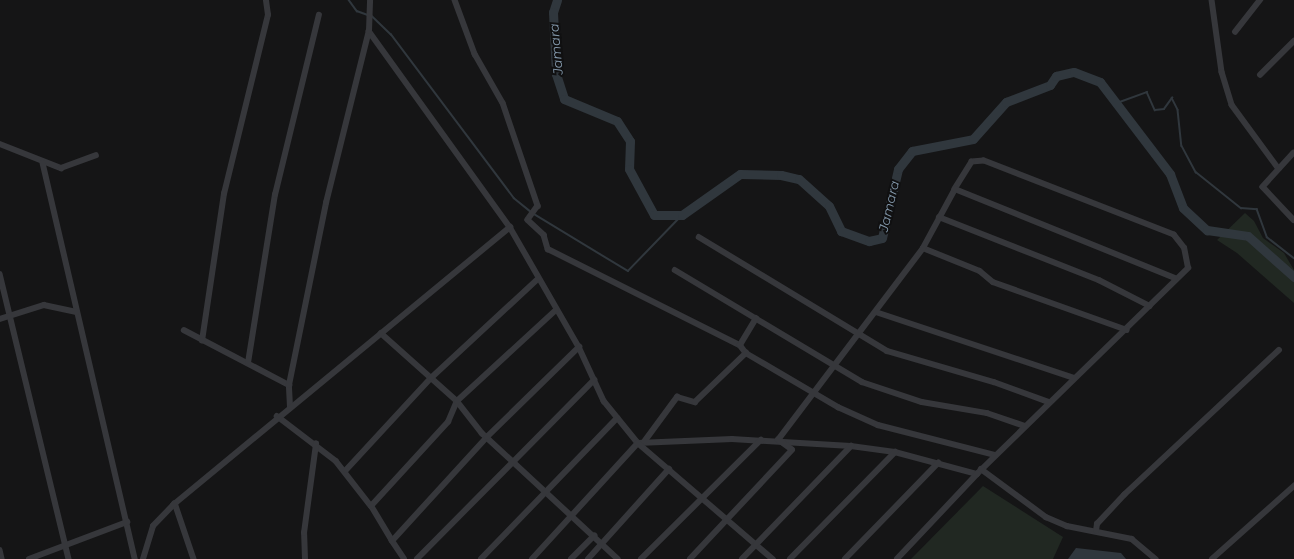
<!DOCTYPE html>
<style>
body{margin:0}
#map{position:relative;width:1294px;height:559px;overflow:hidden;background:#151516;font-family:Montserrat,sans-serif}
div>[style]{position:absolute}
[style*='--x']{left:calc(var(--x)*1px);top:calc(var(--y)*1px);width:calc(var(--w)*1px);rotate:calc(var(--a)*1deg)}
.green>*{inset:0;background:#212822}
.water>*{inset:0;background:#30373d}
.stream>*{height:1.5px;margin:-0.75px;padding:0 0.75px;transform-origin:0.75px;border-radius:0.75px;background:#30373d}
.river>*{height:9px;margin:-4.5px;padding:0 4.5px;transform-origin:4.5px;border-radius:4.5px;background:#30373d}
.street>*{height:5.5px;margin:-2.75px;padding:0 2.75px;transform-origin:2.75px;border-radius:2.75px;background:#36373b}
span{translate:-50% -50%;white-space:nowrap;text-align:center;line-height:1.15;-webkit-text-stroke:4px #101011;paint-order:stroke}
.water-label{font-size:13px;color:#8398ab;font-style:italic}
</style>
<div id="map">
<div class="green">
<div style="clip-path:polygon(1245px 213px,1254px 221px,1263px 238px,1284px 253px,1294px 270px,1294px 303px,1237px 253px,1217px 240px)"></div>
<div style="clip-path:polygon(983px 486px,1063px 537px,1053px 559px,911px 559px)"></div>
</div>
<div class="water">
<div style="clip-path:polygon(1076px 548px,1121px 553px,1126px 559px,1068px 559px)"></div>
</div>
<div class="stream">
<div style="--x:349;--y:0;--w:14;--a:54"></div>
<div style="--x:357;--y:11;--w:12;--a:20"></div>
<div style="--x:371;--y:15;--w:28;--a:44"></div>
<div style="--x:391;--y:34;--w:205;--a:53.1"></div>
<div style="--x:514;--y:198;--w:22;--a:39"></div>
<div style="--x:1117;--y:103;--w:32;--a:-20"></div>
<div style="--x:1147;--y:92;--w:20;--a:66"></div>
<div style="--x:1155;--y:110;--w:9;--a:-6"></div>
<div style="--x:1164;--y:109;--w:14;--a:-54"></div>
<div style="--x:1172;--y:98;--w:13;--a:63"></div>
<div style="--x:1178;--y:110;--w:36;--a:84"></div>
<div style="--x:1182;--y:146;--w:30;--a:62"></div>
<div style="--x:1196;--y:172;--w:58;--a:38.7"></div>
<div style="--x:1241;--y:208;--w:16;--a:4"></div>
<div style="--x:1257;--y:209;--w:30;--a:70"></div>
<div style="--x:1267;--y:237;--w:34;--a:38"></div>
<div style="--x:534;--y:214;--w:110;--a:31.2"></div>
<div style="--x:628;--y:271;--w:78;--a:-46"></div>
</div>
<div class="river">
<div style="--x:557;--y:0;--w:13;--a:108"></div>
<div style="--x:553;--y:12;--w:62;--a:87.2"></div>
<div style="--x:556;--y:74;--w:26;--a:72"></div>
<div style="--x:564;--y:99;--w:57;--a:22.5"></div>
<div style="--x:617;--y:121;--w:24;--a:57"></div>
<div style="--x:630;--y:141;--w:28;--a:92"></div>
<div style="--x:629;--y:169;--w:52;--a:61.5"></div>
<div style="--x:654;--y:215;--w:28;--a:0"></div>
<div style="--x:682;--y:215;--w:71;--a:-35.3"></div>
<div style="--x:740;--y:174;--w:41;--a:1.4"></div>
<div style="--x:781;--y:175;--w:18;--a:13"></div>
<div style="--x:799;--y:179;--w:40;--a:42"></div>
<div style="--x:829;--y:206;--w:28;--a:64"></div>
<div style="--x:841;--y:231;--w:30;--a:20"></div>
<div style="--x:869;--y:241;--w:13;--a:-13"></div>
<div style="--x:882;--y:238;--w:71;--a:-76.9"></div>
<div style="--x:898;--y:169;--w:23;--a:-52"></div>
<div style="--x:912;--y:151;--w:62;--a:-11.1"></div>
<div style="--x:973;--y:139;--w:50;--a:-48.3"></div>
<div style="--x:1006;--y:102;--w:47;--a:-21.1"></div>
<div style="--x:1050;--y:85;--w:11;--a:-56"></div>
<div style="--x:1056;--y:76;--w:18;--a:-13"></div>
<div style="--x:1074;--y:72;--w:28;--a:21"></div>
<div style="--x:1100;--y:82;--w:116;--a:52.7"></div>
<div style="--x:1170;--y:174;--w:36;--a:69"></div>
<div style="--x:1183;--y:208;--w:33;--a:43"></div>
<div style="--x:1207;--y:230;--w:41;--a:8.3"></div>
<div style="--x:1248;--y:236;--w:62;--a:41.7"></div>
</div>
<div class="street">
<div style="--x:455;--y:0;--w:58;--a:69.7"></div>
<div style="--x:475;--y:54;--w:56;--a:60.3"></div>
<div style="--x:503;--y:103;--w:109;--a:71.2"></div>
<div style="--x:538;--y:206;--w:17;--a:126"></div>
<div style="--x:528;--y:220;--w:22;--a:43"></div>
<div style="--x:544;--y:235;--w:15;--a:74"></div>
<div style="--x:548;--y:249;--w:215;--a:26.6"></div>
<div style="--x:740;--y:345;--w:10;--a:53"></div>
<div style="--x:746;--y:353;--w:107;--a:30.4"></div>
<div style="--x:838;--y:407;--w:44;--a:24.2"></div>
<div style="--x:878;--y:425;--w:121;--a:14.4"></div>
<div style="--x:1212;--y:0;--w:73;--a:82.1"></div>
<div style="--x:1222;--y:72;--w:34;--a:73"></div>
<div style="--x:1232;--y:105;--w:79;--a:53.7"></div>
<div style="--x:369;--y:31;--w:241;--a:54.3"></div>
<div style="--x:510;--y:227;--w:138;--a:60.1"></div>
<div style="--x:579;--y:347;--w:60;--a:65.2"></div>
<div style="--x:604;--y:401;--w:54;--a:51"></div>
<div style="--x:638;--y:443;--w:94;--a:-2.4"></div>
<div style="--x:732;--y:439;--w:119;--a:3.4"></div>
<div style="--x:851;--y:446;--w:44;--a:7.8"></div>
<div style="--x:895;--y:452;--w:85;--a:15"></div>
<div style="--x:977;--y:474;--w:295;--a:-44.3"></div>
<div style="--x:1188;--y:268;--w:20;--a:-101"></div>
<div style="--x:1184;--y:248;--w:16;--a:-128"></div>
<div style="--x:1174;--y:235;--w:204;--a:-158.7"></div>
<div style="--x:984;--y:161;--w:12;--a:175"></div>
<div style="--x:972;--y:162;--w:32;--a:122"></div>
<div style="--x:1235;--y:32;--w:41;--a:-52"></div>
<div style="--x:1260;--y:75;--w:48;--a:-45"></div>
<div style="--x:0;--y:144;--w:66;--a:21.5"></div>
<div style="--x:61;--y:168;--w:37;--a:-20"></div>
<div style="--x:1294;--y:153;--w:46;--a:132.4"></div>
<div style="--x:1263;--y:187;--w:45;--a:46.8"></div>
<div style="--x:43;--y:163;--w:407;--a:76.9"></div>
<div style="--x:939;--y:217;--w:172;--a:21.5"></div>
<div style="--x:1099;--y:280;--w:57;--a:27"></div>
<div style="--x:699;--y:237;--w:220;--a:31.2"></div>
<div style="--x:887;--y:351;--w:111;--a:16.2"></div>
<div style="--x:994;--y:382;--w:59;--a:20"></div>
<div style="--x:923;--y:248;--w:61;--a:22"></div>
<div style="--x:980;--y:271;--w:17;--a:40"></div>
<div style="--x:993;--y:282;--w:142;--a:19.7"></div>
<div style="--x:675;--y:270;--w:218;--a:30.9"></div>
<div style="--x:862;--y:382;--w:63;--a:18.4"></div>
<div style="--x:922;--y:402;--w:66;--a:9.6"></div>
<div style="--x:987;--y:413;--w:40;--a:18.9"></div>
<div style="--x:0;--y:274;--w:293;--a:76.4"></div>
<div style="--x:876;--y:312;--w:209;--a:18.4"></div>
<div style="--x:0;--y:319;--w:46;--a:-17.7"></div>
<div style="--x:44;--y:305;--w:33;--a:12"></div>
<div style="--x:184;--y:330;--w:119;--a:27.6"></div>
<div style="--x:381;--y:333;--w:102;--a:41.8"></div>
<div style="--x:457;--y:401;--w:41;--a:52"></div>
<div style="--x:482;--y:433;--w:185;--a:42.8"></div>
<div style="--x:202;--y:341;--w:149;--a:-81.5"></div>
<div style="--x:224;--y:194;--w:184;--a:-76.2"></div>
<div style="--x:268;--y:15;--w:15;--a:-98"></div>
<div style="--x:740;--y:345;--w:31;--a:-59"></div>
<div style="--x:248;--y:363;--w:170;--a:-80.9"></div>
<div style="--x:275;--y:195;--w:185;--a:-76.3"></div>
<div style="--x:290;--y:407;--w:22;--a:-93"></div>
<div style="--x:289;--y:385;--w:186;--a:-78.5"></div>
<div style="--x:326;--y:203;--w:177;--a:-76"></div>
<div style="--x:369;--y:31;--w:31;--a:-88"></div>
<div style="--x:277;--y:416;--w:74;--a:37.3"></div>
<div style="--x:336;--y:461;--w:57;--a:52.1"></div>
<div style="--x:778;--y:440;--w:241;--a:-52.9"></div>
<div style="--x:923;--y:248;--w:67;--a:-61.5"></div>
<div style="--x:955;--y:189;--w:237;--a:22"></div>
<div style="--x:644;--y:442;--w:56;--a:-53.7"></div>
<div style="--x:677;--y:397;--w:19;--a:16"></div>
<div style="--x:695;--y:402;--w:71;--a:-43.9"></div>
<div style="--x:981;--y:469;--w:81;--a:36.4"></div>
<div style="--x:1046;--y:517;--w:23;--a:23"></div>
<div style="--x:1067;--y:526;--w:66;--a:11.3"></div>
<div style="--x:1132;--y:539;--w:31;--a:40"></div>
<div style="--x:346;--y:470;--w:125;--a:-47.3"></div>
<div style="--x:431;--y:378;--w:146;--a:-42.8"></div>
<div style="--x:175;--y:503;--w:59;--a:71.3"></div>
<div style="--x:1096;--y:531;--w:7;--a:-82"></div>
<div style="--x:1097;--y:524;--w:40;--a:-47"></div>
<div style="--x:1124;--y:495;--w:212;--a:-43.1"></div>
<div style="--x:392;--y:541;--w:41;--a:-121"></div>
<div style="--x:371;--y:506;--w:114;--a:-47.5"></div>
<div style="--x:448;--y:422;--w:23;--a:-67"></div>
<div style="--x:457;--y:401;--w:134;--a:-42.6"></div>
<div style="--x:0;--y:550;--w:9;--a:77"></div>
<div style="--x:29;--y:559;--w:105;--a:-20.7"></div>
<div style="--x:143;--y:559;--w:34;--a:-73"></div>
<div style="--x:153;--y:526;--w:29;--a:-46"></div>
<div style="--x:173;--y:505;--w:437;--a:-39.5"></div>
<div style="--x:305;--y:559;--w:26;--a:-92"></div>
<div style="--x:304;--y:533;--w:90;--a:-82.3"></div>
<div style="--x:404;--y:559;--w:22;--a:-124"></div>
<div style="--x:392;--y:541;--w:141;--a:-47.6"></div>
<div style="--x:487;--y:437;--w:129;--a:-44.4"></div>
<div style="--x:417;--y:559;--w:252;--a:-45.3"></div>
<div style="--x:481;--y:559;--w:196;--a:-46"></div>
<div style="--x:532;--y:559;--w:157;--a:-47.6"></div>
<div style="--x:638;--y:443;--w:178;--a:40.7"></div>
<div style="--x:571;--y:559;--w:33;--a:-45"></div>
<div style="--x:588;--y:559;--w:121;--a:-48"></div>
<div style="--x:641;--y:559;--w:169;--a:-44.8"></div>
<div style="--x:690;--y:559;--w:149;--a:-46.9"></div>
<div style="--x:792;--y:450;--w:17;--a:-144"></div>
<div style="--x:742;--y:559;--w:157;--a:-46"></div>
<div style="--x:790;--y:559;--w:150;--a:-45.5"></div>
<div style="--x:845;--y:559;--w:134;--a:-45.9"></div>
<div style="--x:897;--y:559;--w:117;--a:-46.7"></div>
<div style="--x:1212;--y:559;--w:110;--a:-41.7"></div>
</div>
<div class="water-label">
<span style="left:556px;top:49px;rotate:-95deg">Jamara</span>
<span style="left:889px;top:206px;rotate:-77deg">Jamara</span>
</div>
</div>
